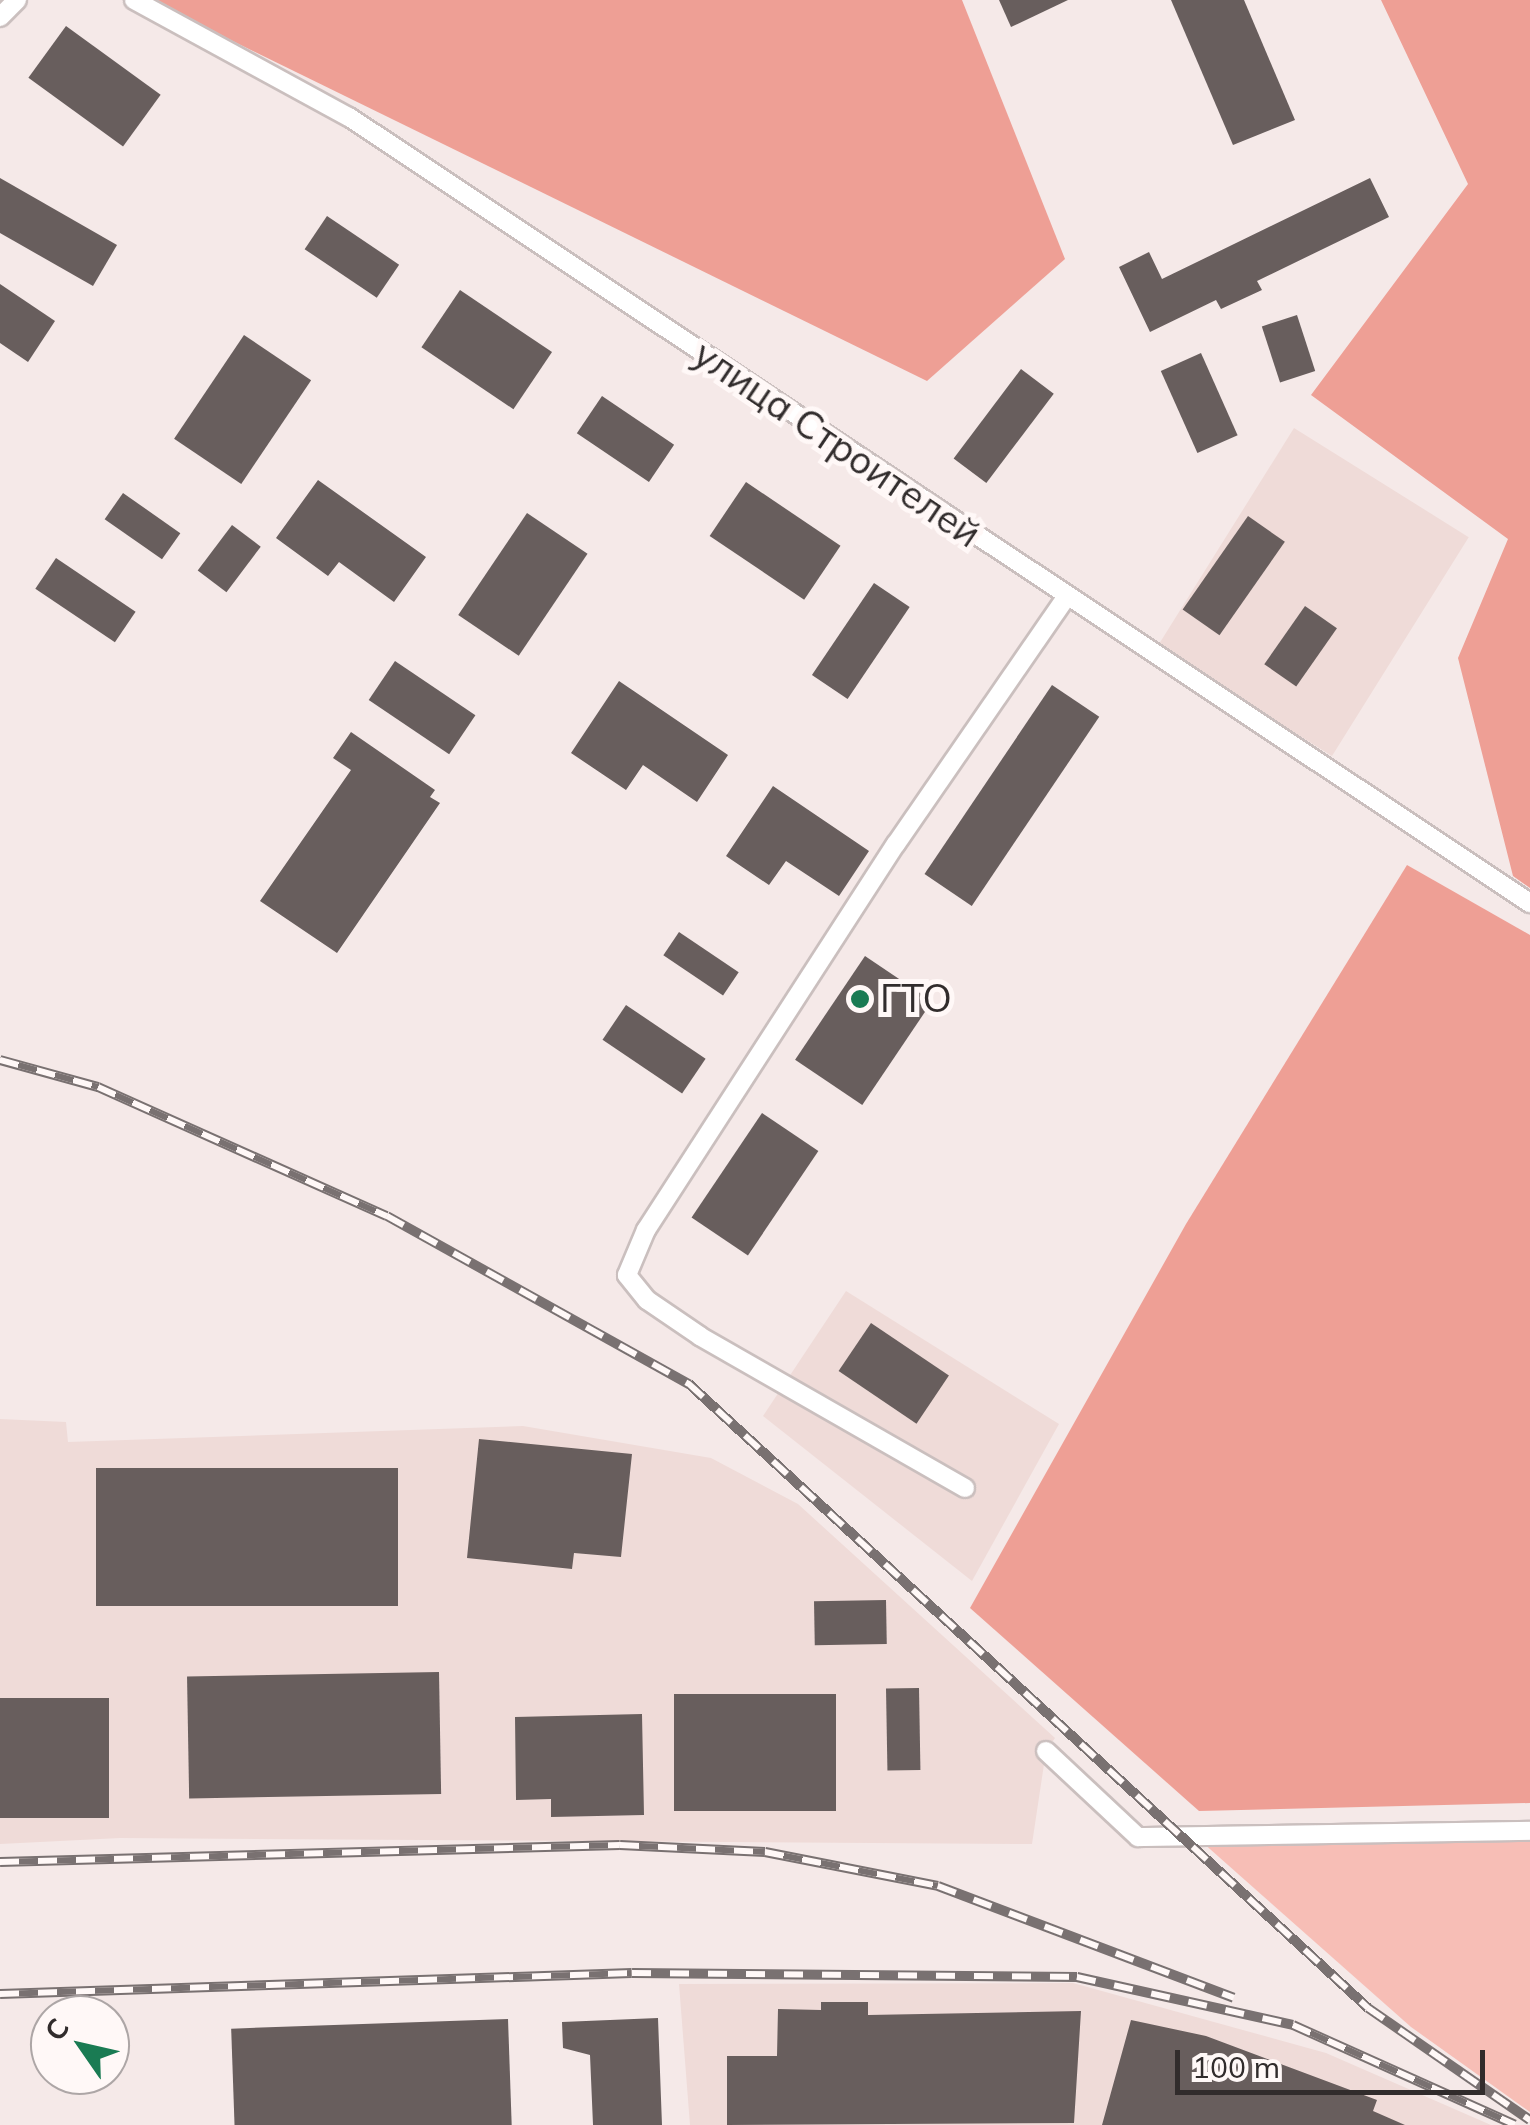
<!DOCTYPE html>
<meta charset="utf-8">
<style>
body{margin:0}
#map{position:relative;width:1530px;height:2125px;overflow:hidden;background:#f5e9e8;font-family:Mulish,sans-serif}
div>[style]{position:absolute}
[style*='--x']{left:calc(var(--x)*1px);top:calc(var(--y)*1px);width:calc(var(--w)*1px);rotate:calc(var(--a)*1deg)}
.built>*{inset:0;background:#efdbd8;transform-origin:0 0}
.green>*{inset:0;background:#f7beb6}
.forest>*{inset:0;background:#ee9f95}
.building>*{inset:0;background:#685e5d;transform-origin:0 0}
.roads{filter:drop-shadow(2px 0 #cabfbe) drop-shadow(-2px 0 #cabfbe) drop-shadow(0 2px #cabfbe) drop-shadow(0 -2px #cabfbe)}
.street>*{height:18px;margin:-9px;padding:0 9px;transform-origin:9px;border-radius:9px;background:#fff}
.rail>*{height:10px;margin-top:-5px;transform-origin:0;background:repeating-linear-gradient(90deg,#fff8f7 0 19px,#797171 0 38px);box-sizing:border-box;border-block:2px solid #797171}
.dots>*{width:28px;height:28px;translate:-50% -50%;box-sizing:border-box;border:5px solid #fff8f7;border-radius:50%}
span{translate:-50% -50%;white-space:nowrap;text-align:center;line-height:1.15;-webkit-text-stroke:10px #fff8f7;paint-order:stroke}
.street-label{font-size:38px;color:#312c2c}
.poi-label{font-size:38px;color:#312c2c}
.left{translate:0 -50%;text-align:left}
.north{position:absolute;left:30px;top:1995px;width:100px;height:100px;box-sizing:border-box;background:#fff8f7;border:2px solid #ada6a6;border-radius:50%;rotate:304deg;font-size:28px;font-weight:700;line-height:40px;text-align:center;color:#312c2c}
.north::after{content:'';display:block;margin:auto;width:35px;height:45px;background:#1a7b53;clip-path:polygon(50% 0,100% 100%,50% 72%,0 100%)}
.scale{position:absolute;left:1175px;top:2050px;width:310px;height:45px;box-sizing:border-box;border:5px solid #312c2c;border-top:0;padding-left:12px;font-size:30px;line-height:35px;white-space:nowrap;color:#312c2c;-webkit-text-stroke:8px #fff8f7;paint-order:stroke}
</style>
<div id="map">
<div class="built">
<div style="left:1294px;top:428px;width:206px;height:258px;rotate:32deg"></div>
<div style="clip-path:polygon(846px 1291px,1059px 1424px,972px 1581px,763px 1416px)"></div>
<div style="clip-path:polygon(0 1419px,66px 1422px,68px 1442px,523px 1426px,711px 1458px,798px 1504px,1055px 1738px,1046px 1751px,1032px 1844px,120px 1838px,0 1844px)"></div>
<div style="clip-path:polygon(1073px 1983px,1326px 2053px,1491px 2125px,690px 2125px,679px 1984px)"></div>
</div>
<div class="green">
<div style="clip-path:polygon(1530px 1841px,1530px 2112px,1411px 2027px,1202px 1842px)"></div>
</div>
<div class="forest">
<div style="clip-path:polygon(149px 0,962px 0,1065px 259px,927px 381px)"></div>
<div style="clip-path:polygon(1381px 0,1530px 0,1530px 888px,1513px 876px,1458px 658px,1508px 539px,1311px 395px,1468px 184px)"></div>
<div style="clip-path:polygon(1407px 865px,1530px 935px,1530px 1803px,1199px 1811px,970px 1608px,1186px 1224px)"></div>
</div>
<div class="building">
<div style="clip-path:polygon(999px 0,1068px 0,1011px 27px)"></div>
<div style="clip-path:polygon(1171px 0,1244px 0,1295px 120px,1233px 145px)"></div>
<div style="left:66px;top:26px;width:117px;height:64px;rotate:36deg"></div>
<div style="clip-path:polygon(0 178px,117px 245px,93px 286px,0 233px)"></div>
<div style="clip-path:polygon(1370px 178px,1389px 217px,1257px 281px,1262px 290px,1221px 309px,1216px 300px,1150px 332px,1119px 267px,1149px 252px,1162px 279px)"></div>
<div style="left:327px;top:216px;width:87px;height:40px;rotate:34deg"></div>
<div style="clip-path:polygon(0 284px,55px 321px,28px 362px,0 343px)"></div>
<div style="left:460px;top:290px;width:111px;height:69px;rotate:34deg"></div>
<div style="left:1297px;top:315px;width:59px;height:37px;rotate:72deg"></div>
<div style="left:244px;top:335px;width:81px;height:125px;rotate:34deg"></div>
<div style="left:1201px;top:353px;width:90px;height:44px;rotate:66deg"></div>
<div style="left:1021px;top:369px;width:41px;height:112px;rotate:37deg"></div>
<div style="left:602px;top:396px;width:87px;height:45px;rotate:34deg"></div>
<div style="clip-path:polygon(318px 480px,426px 557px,394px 602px,339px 562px,328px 576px,276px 538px)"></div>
<div style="left:746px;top:482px;width:114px;height:65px;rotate:34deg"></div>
<div style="left:123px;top:493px;width:70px;height:32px;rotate:35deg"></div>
<div style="left:527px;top:513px;width:73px;height:123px;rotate:34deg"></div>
<div style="left:1248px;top:516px;width:45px;height:114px;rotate:35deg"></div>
<div style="left:232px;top:525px;width:36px;height:57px;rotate:37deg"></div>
<div style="left:56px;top:558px;width:96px;height:37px;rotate:34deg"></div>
<div style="left:874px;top:583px;width:43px;height:111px;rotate:34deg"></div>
<div style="left:1305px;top:606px;width:39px;height:71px;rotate:35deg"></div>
<div style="left:395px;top:661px;width:97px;height:47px;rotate:34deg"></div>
<div style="clip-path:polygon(619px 681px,728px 755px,697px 802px,643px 765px,626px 790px,571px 753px)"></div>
<div style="left:1052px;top:685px;width:57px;height:228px;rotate:34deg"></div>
<div style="clip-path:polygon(351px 732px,435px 790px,430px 797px,440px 803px,337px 953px,260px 901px,351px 770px,333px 758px)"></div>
<div style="clip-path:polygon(773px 786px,869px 851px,839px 896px,786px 861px,769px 885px,726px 856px)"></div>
<div style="left:679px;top:932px;width:72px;height:28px;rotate:34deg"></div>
<div style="left:865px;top:956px;width:81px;height:125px;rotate:34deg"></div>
<div style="left:626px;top:1005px;width:96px;height:42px;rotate:34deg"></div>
<div style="left:762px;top:1113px;width:68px;height:126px;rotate:34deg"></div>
<div style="left:871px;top:1323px;width:94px;height:58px;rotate:34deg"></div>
<div style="clip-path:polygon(479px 1439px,632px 1454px,621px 1557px,574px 1553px,572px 1569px,467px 1558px)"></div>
<div style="left:398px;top:1468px;width:138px;height:302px;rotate:90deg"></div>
<div style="left:886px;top:1600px;width:44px;height:72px;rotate:89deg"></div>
<div style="left:439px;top:1672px;width:122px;height:252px;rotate:89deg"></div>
<div style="left:919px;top:1688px;width:82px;height:33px;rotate:89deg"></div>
<div style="left:836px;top:1694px;width:117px;height:162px;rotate:90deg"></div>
<div style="left:109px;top:1698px;width:120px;height:109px;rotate:90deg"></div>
<div style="clip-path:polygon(642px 1714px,644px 1815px,551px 1817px,551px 1799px,516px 1800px,515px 1717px)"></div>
<div style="clip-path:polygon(821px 2002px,868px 2002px,868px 2015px,1081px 2011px,1074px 2123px,727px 2125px,727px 2056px,777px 2056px,778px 2009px,821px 2010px)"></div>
<div style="clip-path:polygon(658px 2018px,662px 2125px,593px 2125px,590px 2055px,563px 2048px,562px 2022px)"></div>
<div style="left:508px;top:2019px;width:106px;height:277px;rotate:88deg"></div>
<div style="clip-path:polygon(1131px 2020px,1206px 2036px,1377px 2100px,1373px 2111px,1405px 2125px,1102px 2125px)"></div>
</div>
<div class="roads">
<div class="street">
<div style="--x:134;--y:0;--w:245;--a:28.6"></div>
<div style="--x:349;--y:117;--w:1419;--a:33.65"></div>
<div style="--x:0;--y:17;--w:24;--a:-45"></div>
<div style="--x:965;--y:1488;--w:305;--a:-150.2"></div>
<div style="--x:700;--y:1336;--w:64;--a:-145.8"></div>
<div style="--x:647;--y:1300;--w:32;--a:-129"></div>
<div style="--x:627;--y:1275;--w:49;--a:-67.1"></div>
<div style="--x:646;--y:1230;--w:460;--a:-57.1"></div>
<div style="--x:896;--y:844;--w:299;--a:-55.4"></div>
<div style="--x:1046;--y:1751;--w:126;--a:43.1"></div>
<div style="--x:1138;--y:1837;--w:392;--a:-0.9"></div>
</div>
</div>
<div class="rail">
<div style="--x:0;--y:1060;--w:102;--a:15.4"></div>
<div style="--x:98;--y:1087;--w:316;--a:24.1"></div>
<div style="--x:387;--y:1216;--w:346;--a:29.1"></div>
<div style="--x:689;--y:1384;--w:922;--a:42.58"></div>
<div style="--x:1368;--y:2008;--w:197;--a:34.7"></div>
<div style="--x:0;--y:1862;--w:620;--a:-1.57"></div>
<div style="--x:620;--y:1845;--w:145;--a:2.8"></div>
<div style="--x:765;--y:1852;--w:176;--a:11.1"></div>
<div style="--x:938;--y:1886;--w:316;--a:20.7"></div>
<div style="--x:0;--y:1994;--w:632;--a:-1.9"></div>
<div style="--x:632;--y:1973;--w:445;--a:0.5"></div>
<div style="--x:1077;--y:1977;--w:221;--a:12.5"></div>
<div style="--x:1293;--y:2025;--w:243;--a:24.2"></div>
</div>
<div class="dots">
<div style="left:860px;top:999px;background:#1a7b53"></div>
</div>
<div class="street-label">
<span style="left:837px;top:444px;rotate:34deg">улица Строителей</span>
</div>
<div class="poi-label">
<span class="left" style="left:880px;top:999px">ГТО</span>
</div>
<div class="north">С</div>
<div class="scale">100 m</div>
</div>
